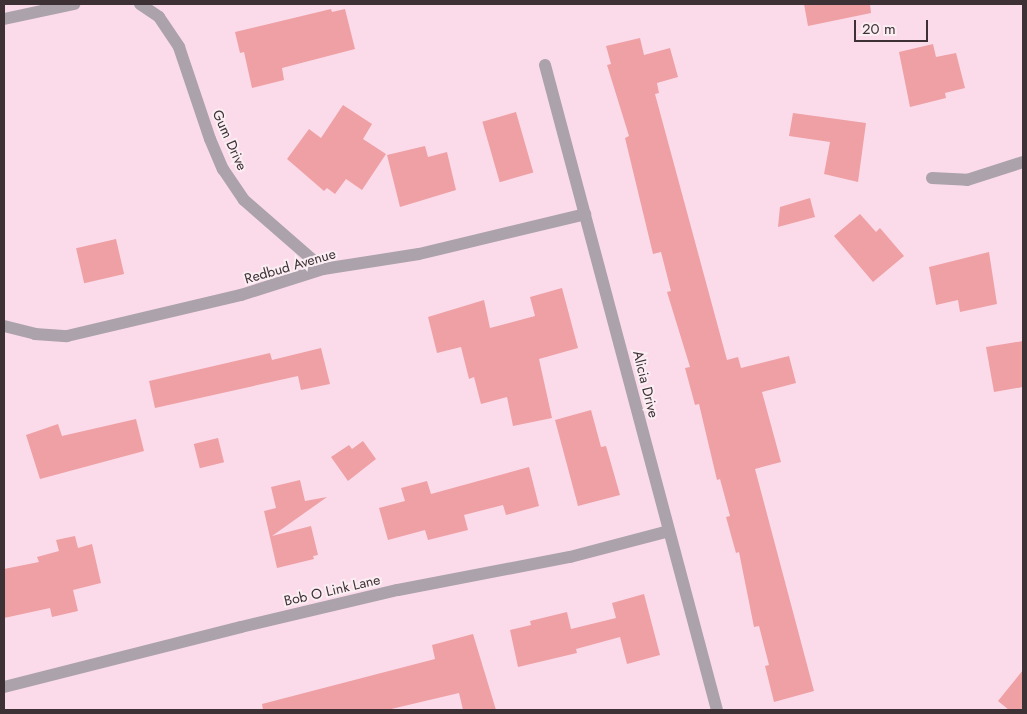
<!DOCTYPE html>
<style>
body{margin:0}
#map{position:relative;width:1027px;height:714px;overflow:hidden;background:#fbdbe9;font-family:Jost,sans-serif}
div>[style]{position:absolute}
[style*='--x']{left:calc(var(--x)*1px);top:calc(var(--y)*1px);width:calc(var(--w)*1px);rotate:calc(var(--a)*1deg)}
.building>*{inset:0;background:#eea0a5;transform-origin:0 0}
.minor>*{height:12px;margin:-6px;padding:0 6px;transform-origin:6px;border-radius:6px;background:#aba2ac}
span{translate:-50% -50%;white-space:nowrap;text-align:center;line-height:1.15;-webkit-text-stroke:4px #fbeef3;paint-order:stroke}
.street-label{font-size:14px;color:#3d3136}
.frame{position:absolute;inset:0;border:5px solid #3d3136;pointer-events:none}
.scale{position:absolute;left:854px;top:20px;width:74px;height:22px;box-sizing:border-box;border:2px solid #3d3136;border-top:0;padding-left:6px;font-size:15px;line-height:18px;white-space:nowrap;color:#3d3136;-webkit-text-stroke:4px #fbeef3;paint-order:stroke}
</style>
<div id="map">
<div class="building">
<div style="clip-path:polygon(804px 4px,870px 4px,871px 13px,808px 26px)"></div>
<div style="clip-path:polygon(331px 9px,332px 12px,345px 9px,355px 49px,282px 68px,284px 80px,252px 88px,244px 52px,240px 53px,235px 32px)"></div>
<div style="clip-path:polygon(640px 38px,644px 55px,670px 48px,678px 77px,657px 83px,659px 93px,655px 94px,727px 360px,738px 357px,741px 368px,789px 356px,796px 383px,762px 392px,781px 462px,755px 469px,814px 691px,774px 702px,765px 666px,769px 665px,759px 626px,754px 627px,739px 552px,736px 553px,726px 517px,730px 516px,720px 479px,717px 480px,699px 404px,695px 405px,685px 368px,690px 367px,667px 292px,671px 291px,661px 252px,653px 254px,625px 138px,629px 136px,607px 65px,611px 64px,606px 46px)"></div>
<div style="clip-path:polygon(933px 44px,936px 57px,956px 53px,965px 88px,945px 93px,946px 98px,910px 107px,899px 52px)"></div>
<div style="clip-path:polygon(343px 105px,372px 124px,363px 139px,386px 154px,362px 190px,346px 179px,335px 194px,327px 188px,324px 191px,287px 159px,309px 129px,321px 138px)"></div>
<div style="left:516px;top:112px;width:63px;height:35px;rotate:74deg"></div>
<div style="clip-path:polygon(793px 113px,866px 123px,858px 182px,824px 174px,830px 142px,789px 136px)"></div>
<div style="clip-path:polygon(425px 146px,428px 157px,447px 152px,456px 190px,400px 207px,387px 155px)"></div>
<div style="clip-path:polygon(810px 198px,815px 217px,778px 227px,780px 207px)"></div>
<div style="clip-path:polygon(860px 214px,876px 232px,880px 228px,904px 256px,873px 282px,834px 236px)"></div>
<div style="left:116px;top:239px;width:36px;height:41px;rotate:77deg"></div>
<div style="clip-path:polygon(989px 252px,997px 304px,960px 312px,958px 300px,936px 305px,929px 267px)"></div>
<div style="clip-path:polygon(562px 288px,578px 348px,539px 359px,552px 418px,513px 426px,507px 397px,481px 404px,474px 377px,469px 379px,461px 347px,437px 353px,428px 317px,484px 300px,490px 328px,535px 316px,530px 297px)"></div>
<div style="clip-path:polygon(1023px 341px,1023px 387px,994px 392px,986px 347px)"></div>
<div style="clip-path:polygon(321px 348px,330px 384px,301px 390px,298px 376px,155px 408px,149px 381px,270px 353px,272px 360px)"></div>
<div style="clip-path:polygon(591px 410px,601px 447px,606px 446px,620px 495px,578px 506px,555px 420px)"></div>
<div style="clip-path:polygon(136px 419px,144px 451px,40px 479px,26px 435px,58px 424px,62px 436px)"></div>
<div style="left:218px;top:438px;width:25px;height:25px;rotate:76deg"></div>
<div style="clip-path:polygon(363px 441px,376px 459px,348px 481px,331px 457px,349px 445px,352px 449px)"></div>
<div style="clip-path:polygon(529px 467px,539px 506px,506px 515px,503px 505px,464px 515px,468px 530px,428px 540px,425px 530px,388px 540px,379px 508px,405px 501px,401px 488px,427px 481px,431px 494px)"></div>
<div style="clip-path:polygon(300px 480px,305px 501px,327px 497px,272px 536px,311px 526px,318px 555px,313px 556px,314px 559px,277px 568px,264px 511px,276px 508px,271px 487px)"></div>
<div style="clip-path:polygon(75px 536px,78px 548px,92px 544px,101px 583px,73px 590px,78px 611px,52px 617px,50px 608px,4px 618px,4px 569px,39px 562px,37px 557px,59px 551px,56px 540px)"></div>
<div style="clip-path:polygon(644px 594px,660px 655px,627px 664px,620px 637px,576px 649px,577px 653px,518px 667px,510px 630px,531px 625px,530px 621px,567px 612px,571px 629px,616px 618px,612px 603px)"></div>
<div style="clip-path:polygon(473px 634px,496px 710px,463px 710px,459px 693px,387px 710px,263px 710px,262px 704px,435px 659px,432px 645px)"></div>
<div style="clip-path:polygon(1023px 670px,1023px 710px,1009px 710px,998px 701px)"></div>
</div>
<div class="minor">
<div style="--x:140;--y:4;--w:23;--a:34"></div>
<div style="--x:159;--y:17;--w:36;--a:56"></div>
<div style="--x:179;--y:47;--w:97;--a:71.4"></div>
<div style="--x:210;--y:139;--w:33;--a:67"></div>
<div style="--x:223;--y:169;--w:37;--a:56"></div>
<div style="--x:244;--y:200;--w:105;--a:41.1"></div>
<div style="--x:4;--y:19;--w:72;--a:-12.1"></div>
<div style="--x:545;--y:65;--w:668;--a:75.07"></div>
<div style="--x:932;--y:178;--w:35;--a:3"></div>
<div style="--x:967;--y:180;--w:59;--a:-17.8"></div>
<div style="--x:4;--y:326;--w:32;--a:14"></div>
<div style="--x:35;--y:334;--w:32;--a:4"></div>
<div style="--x:67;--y:336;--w:179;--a:-13.3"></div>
<div style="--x:241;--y:295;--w:86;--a:-17.6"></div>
<div style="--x:323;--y:269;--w:97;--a:-8.9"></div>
<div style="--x:419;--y:254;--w:171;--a:-13.5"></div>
<div style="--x:4;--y:687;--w:244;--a:-14.2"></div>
<div style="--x:241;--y:627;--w:161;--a:-13.3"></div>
<div style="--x:398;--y:590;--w:175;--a:-10.9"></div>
<div style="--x:570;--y:557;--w:102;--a:-14.7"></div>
</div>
<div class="street-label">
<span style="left:230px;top:140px;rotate:66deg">Gum Drive</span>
<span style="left:290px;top:266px;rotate:-16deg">Redbud Avenue</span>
<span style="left:646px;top:384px;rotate:76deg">Alicia Drive</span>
<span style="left:332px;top:590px;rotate:-13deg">Bob O Link Lane</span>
</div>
<div class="frame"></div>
<div class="scale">20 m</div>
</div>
